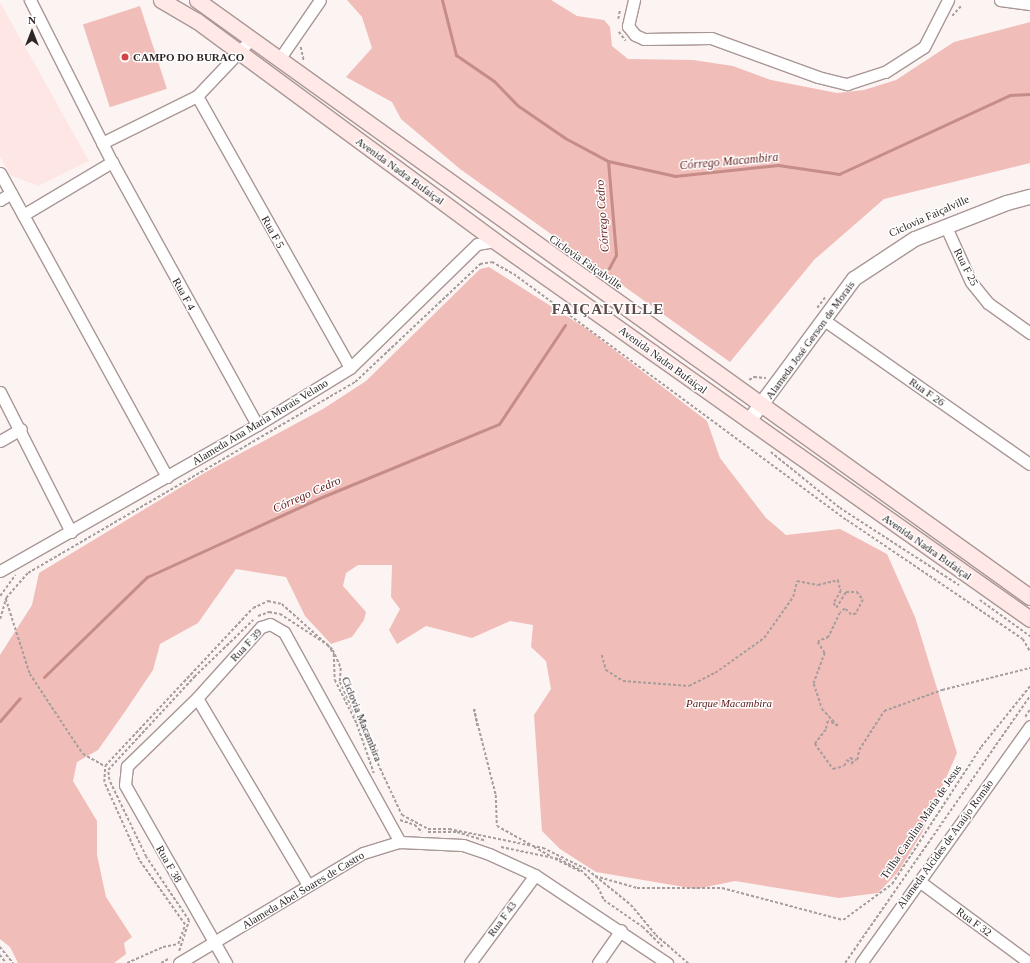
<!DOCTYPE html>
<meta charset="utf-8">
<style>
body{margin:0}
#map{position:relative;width:1030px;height:963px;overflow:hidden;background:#fcf4f3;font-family:"Times New Roman",serif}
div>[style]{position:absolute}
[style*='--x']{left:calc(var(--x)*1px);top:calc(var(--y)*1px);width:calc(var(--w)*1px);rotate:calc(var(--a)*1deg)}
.built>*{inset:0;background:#fde6e3}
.green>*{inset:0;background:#f1bdb8;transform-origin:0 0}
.stream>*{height:3px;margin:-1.5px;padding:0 1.5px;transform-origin:1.5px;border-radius:1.5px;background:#c68c87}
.path>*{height:1.5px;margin-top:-0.75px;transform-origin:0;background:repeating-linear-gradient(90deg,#a69e9d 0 3px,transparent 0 5px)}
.roads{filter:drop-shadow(1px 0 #a99795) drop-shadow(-1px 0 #a99795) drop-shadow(0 1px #a99795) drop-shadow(0 -1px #a99795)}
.minor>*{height:11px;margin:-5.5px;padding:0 5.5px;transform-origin:5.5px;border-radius:5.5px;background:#fff}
.tertiary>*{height:14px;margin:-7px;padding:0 7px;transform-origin:7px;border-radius:7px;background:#fff}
.secondary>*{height:15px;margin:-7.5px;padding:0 7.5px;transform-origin:7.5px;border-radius:7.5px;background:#ffe8e6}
.dots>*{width:11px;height:11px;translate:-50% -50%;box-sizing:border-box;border:2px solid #fff;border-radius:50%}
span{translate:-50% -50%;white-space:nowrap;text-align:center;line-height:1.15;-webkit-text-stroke:3px #fff;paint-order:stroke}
.poi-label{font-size:11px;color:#2e2626;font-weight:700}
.left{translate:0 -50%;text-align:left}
.street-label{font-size:11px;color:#2e2626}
.park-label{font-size:11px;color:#5c1617;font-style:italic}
.water-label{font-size:12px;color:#641e1d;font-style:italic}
.district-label{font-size:15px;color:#594948;font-weight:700;letter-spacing:1px}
.north{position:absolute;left:12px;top:12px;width:40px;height:40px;-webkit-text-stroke:3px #fff;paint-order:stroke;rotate:0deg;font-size:11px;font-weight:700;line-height:16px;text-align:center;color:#2e2626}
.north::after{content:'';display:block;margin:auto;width:14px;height:18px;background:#2e2626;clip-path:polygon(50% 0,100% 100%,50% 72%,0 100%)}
</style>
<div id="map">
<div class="built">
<div style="clip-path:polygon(0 2px,89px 161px,38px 186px,10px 175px,0 156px)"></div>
</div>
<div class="green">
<div style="clip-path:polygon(347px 0,551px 0,577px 16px,604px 20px,610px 27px,612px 46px,628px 59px,693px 60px,733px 66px,771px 80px,837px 93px,864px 90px,896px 80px,954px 42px,1030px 22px,1030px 163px,884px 199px,814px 260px,730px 362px,460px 169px,401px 119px,392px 102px,346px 77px,372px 48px,362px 17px)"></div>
<div style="left:140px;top:6px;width:87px;height:60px;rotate:72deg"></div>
<div style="clip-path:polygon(489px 267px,587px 329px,707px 421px,720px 458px,766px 518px,786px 535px,840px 529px,887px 554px,915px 617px,957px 753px,922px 833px,898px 872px,878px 893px,839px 898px,735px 881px,696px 889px,596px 872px,560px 849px,542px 831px,534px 715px,551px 689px,546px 661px,531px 647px,533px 625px,510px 621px,472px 638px,426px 626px,397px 644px,389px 630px,400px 609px,391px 597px,392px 565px,358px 565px,346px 573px,343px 586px,366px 612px,364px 620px,352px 637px,331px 644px,305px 616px,286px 577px,236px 569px,198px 623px,160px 644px,153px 670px,124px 713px,98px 750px,77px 762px,73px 781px,97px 821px,97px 855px,106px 897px,132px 937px,124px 943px,126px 954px,114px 963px,18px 963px,10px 947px,0 939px,0 655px,32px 605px,39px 573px,206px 472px,323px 409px,366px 381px,480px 269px)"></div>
</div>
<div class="stream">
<div style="--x:442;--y:0;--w:57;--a:75.7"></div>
<div style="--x:456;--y:55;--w:46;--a:34.4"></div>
<div style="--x:494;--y:81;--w:33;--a:46"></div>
<div style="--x:517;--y:105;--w:58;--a:34.5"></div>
<div style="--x:565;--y:138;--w:49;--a:28.1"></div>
<div style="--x:608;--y:161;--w:69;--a:12.6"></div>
<div style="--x:675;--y:176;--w:104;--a:-6.1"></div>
<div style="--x:778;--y:165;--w:62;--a:8.4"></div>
<div style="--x:839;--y:174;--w:188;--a:-24.8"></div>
<div style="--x:1010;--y:95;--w:20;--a:-3"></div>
<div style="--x:608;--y:161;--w:94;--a:85.1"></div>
<div style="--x:616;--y:255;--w:15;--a:118"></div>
<div style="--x:44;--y:677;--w:144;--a:-44.2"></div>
<div style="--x:147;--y:577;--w:192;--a:-24.6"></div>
<div style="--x:322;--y:497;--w:191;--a:-22.4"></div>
<div style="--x:499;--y:424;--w:119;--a:-56.3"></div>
<div style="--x:0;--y:721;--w:30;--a:-49"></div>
</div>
<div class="path">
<div style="--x:952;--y:16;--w:15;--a:-48"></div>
<div style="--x:618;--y:19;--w:10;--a:-79"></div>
<div style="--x:619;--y:32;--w:11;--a:52"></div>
<div style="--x:301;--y:47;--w:14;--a:78"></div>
<div style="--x:817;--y:308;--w:15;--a:-53"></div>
<div style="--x:749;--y:380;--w:6;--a:-31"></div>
<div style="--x:754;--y:377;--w:12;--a:5"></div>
<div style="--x:771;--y:452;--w:89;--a:39.1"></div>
<div style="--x:840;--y:508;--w:142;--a:32.9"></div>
<div style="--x:0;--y:596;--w:26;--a:-54"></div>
<div style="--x:6;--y:599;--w:79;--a:72.3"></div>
<div style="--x:30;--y:674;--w:96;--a:56.5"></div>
<div style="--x:83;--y:754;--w:25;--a:29"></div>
<div style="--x:980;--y:600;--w:62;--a:35.8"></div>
<div style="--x:258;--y:616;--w:12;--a:-20"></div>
<div style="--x:269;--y:612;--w:11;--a:10"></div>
<div style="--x:280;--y:614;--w:57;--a:32.9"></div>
<div style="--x:328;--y:645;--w:11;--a:56"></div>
<div style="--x:334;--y:654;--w:26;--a:88"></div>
<div style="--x:335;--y:680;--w:49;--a:63.4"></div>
<div style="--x:357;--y:724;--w:52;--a:70.9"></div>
<div style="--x:0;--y:619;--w:22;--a:-74"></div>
<div style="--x:6;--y:598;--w:33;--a:-49"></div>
<div style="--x:28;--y:573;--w:379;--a:-30.3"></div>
<div style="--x:355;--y:382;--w:172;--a:-43.3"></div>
<div style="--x:480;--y:264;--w:12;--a:-9"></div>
<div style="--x:492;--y:262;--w:25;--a:29"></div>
<div style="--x:514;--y:274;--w:414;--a:36.5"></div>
<div style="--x:847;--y:520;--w:212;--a:34.1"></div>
<div style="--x:1023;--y:639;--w:14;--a:60"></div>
<div style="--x:602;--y:655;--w:16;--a:75"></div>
<div style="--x:606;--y:670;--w:20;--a:33"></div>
<div style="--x:623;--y:681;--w:66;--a:4.3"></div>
<div style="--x:689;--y:686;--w:29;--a:-27"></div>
<div style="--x:715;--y:673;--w:60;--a:-35.5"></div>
<div style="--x:764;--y:638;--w:50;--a:-54.7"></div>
<div style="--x:793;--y:597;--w:16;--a:-76"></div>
<div style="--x:797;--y:581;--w:21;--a:11"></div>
<div style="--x:818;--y:585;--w:21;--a:-14"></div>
<div style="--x:838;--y:580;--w:11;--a:75"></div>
<div style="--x:841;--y:591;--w:14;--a:120"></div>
<div style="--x:834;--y:603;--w:5;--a:68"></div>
<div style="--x:836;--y:608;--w:19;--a:-58"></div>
<div style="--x:846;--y:592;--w:11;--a:0"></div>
<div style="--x:857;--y:592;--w:10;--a:53"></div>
<div style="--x:863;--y:600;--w:16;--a:117"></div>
<div style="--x:856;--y:614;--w:5;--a:169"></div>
<div style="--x:851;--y:615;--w:8;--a:-135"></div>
<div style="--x:845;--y:609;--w:6;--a:141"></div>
<div style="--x:840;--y:613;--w:26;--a:115"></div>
<div style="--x:829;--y:637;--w:12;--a:156"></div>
<div style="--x:818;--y:642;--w:13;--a:58"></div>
<div style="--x:825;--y:653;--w:33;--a:110"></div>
<div style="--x:814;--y:684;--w:26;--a:72"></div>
<div style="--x:822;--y:709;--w:23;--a:47"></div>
<div style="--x:838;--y:726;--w:11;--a:-153"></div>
<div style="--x:828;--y:721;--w:9;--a:103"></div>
<div style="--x:826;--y:730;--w:18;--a:128"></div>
<div style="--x:815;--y:744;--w:31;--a:54"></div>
<div style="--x:833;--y:769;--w:11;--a:-15"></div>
<div style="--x:844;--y:766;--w:7;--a:-63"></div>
<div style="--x:847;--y:760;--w:7;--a:34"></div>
<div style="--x:853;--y:764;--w:7;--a:-117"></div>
<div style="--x:850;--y:758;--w:7;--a:16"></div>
<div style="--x:857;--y:760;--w:10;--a:-79"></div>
<div style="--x:859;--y:750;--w:46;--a:-57.3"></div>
<div style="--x:884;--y:711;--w:62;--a:-19.9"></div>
<div style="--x:942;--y:690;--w:91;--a:-14"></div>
<div style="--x:1025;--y:717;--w:9;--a:-58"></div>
<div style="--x:477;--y:726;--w:17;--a:-100"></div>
<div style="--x:474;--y:709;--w:89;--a:75.7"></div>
<div style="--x:496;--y:795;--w:31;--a:88"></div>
<div style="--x:497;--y:826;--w:39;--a:29"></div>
<div style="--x:400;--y:820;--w:16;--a:18"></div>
<div style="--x:415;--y:825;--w:10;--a:45"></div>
<div style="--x:428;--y:832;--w:29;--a:0"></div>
<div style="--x:457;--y:832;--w:30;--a:17"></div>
<div style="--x:501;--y:847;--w:59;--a:11.7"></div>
<div style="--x:559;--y:859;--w:25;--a:27"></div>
<div style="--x:581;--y:870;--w:24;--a:45"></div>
<div style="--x:598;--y:887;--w:14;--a:65"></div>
<div style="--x:604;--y:900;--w:47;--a:34.7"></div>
<div style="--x:643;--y:927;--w:28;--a:45"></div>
<div style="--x:534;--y:847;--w:18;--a:29"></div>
<div style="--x:555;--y:859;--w:30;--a:26"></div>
<div style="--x:595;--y:876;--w:44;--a:15.9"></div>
<div style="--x:637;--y:888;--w:85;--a:0"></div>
<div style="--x:722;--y:888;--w:125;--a:14.8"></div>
<div style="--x:843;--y:920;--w:61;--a:-36.3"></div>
<div style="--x:892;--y:884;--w:163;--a:-57"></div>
<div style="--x:981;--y:747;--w:78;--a:-51.2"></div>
<div style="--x:0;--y:947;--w:21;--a:51"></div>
<div style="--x:179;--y:951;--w:32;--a:-72"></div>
<div style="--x:189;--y:921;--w:77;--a:-123.9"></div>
<div style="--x:146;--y:857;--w:85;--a:-115.7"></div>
<div style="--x:109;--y:780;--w:10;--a:-96"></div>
<div style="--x:108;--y:770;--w:127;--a:-47.2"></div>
<div style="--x:194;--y:677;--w:82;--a:-44"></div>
<div style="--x:0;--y:955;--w:10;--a:53"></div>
<div style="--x:127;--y:963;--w:39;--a:-24"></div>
<div style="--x:163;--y:947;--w:15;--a:-11"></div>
<div style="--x:178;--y:944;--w:20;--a:-70"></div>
<div style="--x:185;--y:925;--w:80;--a:-125.3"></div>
<div style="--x:139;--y:860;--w:85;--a:-114.2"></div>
<div style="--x:104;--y:782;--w:16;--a:-86"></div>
<div style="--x:105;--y:766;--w:216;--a:-46.9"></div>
<div style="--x:253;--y:608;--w:17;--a:-25"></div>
<div style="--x:268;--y:601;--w:14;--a:12"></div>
<div style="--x:282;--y:604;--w:69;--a:42"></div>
<div style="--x:333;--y:650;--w:20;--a:66"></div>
<div style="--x:341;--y:668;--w:14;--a:94"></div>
<div style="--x:340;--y:682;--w:147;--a:65"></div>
<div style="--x:402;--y:815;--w:30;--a:28"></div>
<div style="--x:428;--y:829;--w:21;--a:0"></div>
<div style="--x:449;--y:829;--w:96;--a:11.4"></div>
<div style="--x:543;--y:848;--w:50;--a:26.1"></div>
<div style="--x:588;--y:870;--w:55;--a:39.1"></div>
<div style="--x:631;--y:905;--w:39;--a:50"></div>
<div style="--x:656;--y:935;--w:43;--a:41.2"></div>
<div style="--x:161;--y:963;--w:10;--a:-29"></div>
<div style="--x:845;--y:963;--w:325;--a:-55.3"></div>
</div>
<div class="roads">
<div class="minor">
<div style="--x:30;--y:0;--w:182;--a:63.2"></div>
<div style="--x:112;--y:162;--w:300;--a:61.1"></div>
<div style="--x:634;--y:0;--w:27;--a:103"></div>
<div style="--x:628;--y:26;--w:11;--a:52"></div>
<div style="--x:635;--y:35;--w:10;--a:24"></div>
<div style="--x:644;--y:39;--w:67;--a:-0.9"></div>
<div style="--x:711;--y:38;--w:114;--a:20"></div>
<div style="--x:818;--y:77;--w:30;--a:14"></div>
<div style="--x:847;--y:84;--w:40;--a:-18"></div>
<div style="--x:885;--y:72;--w:46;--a:-32.7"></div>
<div style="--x:924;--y:47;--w:53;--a:-62.9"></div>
<div style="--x:1000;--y:0;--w:30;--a:8"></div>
<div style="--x:280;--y:58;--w:70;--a:-55.4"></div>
<div style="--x:197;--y:96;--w:312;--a:60.6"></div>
<div style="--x:102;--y:143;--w:106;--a:-26.3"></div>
<div style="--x:197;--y:96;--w:80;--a:-46.5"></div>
<div style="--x:0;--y:173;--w:347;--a:61.2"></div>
<div style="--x:0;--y:200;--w:13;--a:-32"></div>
<div style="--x:23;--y:215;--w:104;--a:-30.8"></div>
<div style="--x:946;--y:227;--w:60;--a:65.6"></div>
<div style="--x:971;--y:282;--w:27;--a:51"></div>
<div style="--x:988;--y:303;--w:52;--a:35.5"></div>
<div style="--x:824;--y:320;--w:251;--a:35"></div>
<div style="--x:0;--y:392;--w:157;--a:63.1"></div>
<div style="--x:0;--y:441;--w:24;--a:-30"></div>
<div style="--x:0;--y:571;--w:296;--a:-29.6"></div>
<div style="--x:257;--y:425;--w:109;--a:-31.5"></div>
<div style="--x:350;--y:368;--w:177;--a:-44.3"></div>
<div style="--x:477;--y:244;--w:18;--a:-9"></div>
<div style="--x:197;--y:698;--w:98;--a:135.8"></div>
<div style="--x:127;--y:766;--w:19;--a:96"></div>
<div style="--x:125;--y:785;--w:205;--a:60.4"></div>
<div style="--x:919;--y:881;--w:138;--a:36.5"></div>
<div style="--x:308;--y:885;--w:217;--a:-120.7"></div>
<div style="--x:197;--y:698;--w:96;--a:-48"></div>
<div style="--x:261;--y:627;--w:9;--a:-18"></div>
<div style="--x:270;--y:624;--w:16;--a:30"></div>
<div style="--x:284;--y:632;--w:240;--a:61.1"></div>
<div style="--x:179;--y:963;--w:214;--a:-30.9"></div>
<div style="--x:363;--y:853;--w:39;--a:-17"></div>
<div style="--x:400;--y:842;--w:63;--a:2.7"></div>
<div style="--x:463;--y:845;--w:28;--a:19"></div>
<div style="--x:489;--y:854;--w:51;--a:24.5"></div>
<div style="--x:535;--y:875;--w:159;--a:33.7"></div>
<div style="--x:470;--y:963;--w:109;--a:-53.5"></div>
<div style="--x:598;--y:963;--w:40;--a:-55.1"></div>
<div style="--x:861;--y:963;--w:291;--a:-54.5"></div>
</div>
<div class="tertiary">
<div style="--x:749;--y:421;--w:177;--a:-53.5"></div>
<div style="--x:854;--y:279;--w:73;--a:-33.3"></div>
<div style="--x:915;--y:239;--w:99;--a:-21.4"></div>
<div style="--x:1007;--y:203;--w:24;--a:-15"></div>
</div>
<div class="secondary">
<div style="--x:161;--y:0;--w:42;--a:30.3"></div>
<div style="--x:197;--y:21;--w:370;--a:36.4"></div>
<div style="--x:495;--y:241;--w:655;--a:35.24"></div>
<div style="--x:197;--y:0;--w:1025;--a:35.63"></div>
</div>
</div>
<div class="dots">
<div style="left:125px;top:57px;background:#d44444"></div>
</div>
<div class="poi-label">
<span class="left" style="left:133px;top:57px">CAMPO DO BURACO</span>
</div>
<div class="street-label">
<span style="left:400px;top:171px;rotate:36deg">Avenida Nadra Bufaiçal</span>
<span style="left:929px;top:216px;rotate:-24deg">Ciclovia Faiçalville</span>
<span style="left:273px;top:232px;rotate:61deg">Rua F 5</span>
<span style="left:586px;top:262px;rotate:35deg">Ciclovia Faiçalville</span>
<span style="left:966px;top:267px;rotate:63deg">Rua F 25</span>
<span style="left:184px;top:294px;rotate:61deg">Rua F 4</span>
<span style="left:810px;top:340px;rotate:-54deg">Alameda José Gerson de Morais</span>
<span style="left:663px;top:360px;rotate:36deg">Avenida Nadra Bufaiçal</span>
<span style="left:927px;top:392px;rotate:35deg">Rua F 26</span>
<span style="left:260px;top:422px;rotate:-31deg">Alameda Ana Maria Morais Velano</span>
<span style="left:927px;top:547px;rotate:35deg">Avenida Nadra Bufaiçal</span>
<span style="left:246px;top:645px;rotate:-47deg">Rua F 39</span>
<span style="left:362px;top:719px;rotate:68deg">Ciclovia Macambira</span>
<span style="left:921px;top:822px;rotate:-56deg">Trilha Carolina Maria de Jesus</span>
<span style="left:945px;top:844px;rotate:-54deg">Alameda Alcides de Araújo Romão</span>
<span style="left:169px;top:864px;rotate:60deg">Rua F 38</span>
<span style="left:303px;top:890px;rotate:-31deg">Alameda Abel Soares de Castro</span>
<span style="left:502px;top:919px;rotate:-54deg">Rua F 43</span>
<span style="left:974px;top:922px;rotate:36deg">Rua F 32</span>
</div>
<div class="park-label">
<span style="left:729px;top:703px">Parque Macambira</span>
</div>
<div class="water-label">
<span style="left:729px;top:162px;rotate:-5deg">Córrego Macambira</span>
<span style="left:603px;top:216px;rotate:-94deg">Córrego Cedro</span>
<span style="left:307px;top:495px;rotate:-24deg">Córrego Cedro</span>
</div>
<div class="district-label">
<span style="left:608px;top:310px">FAIÇALVILLE</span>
</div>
<div class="north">N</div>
</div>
